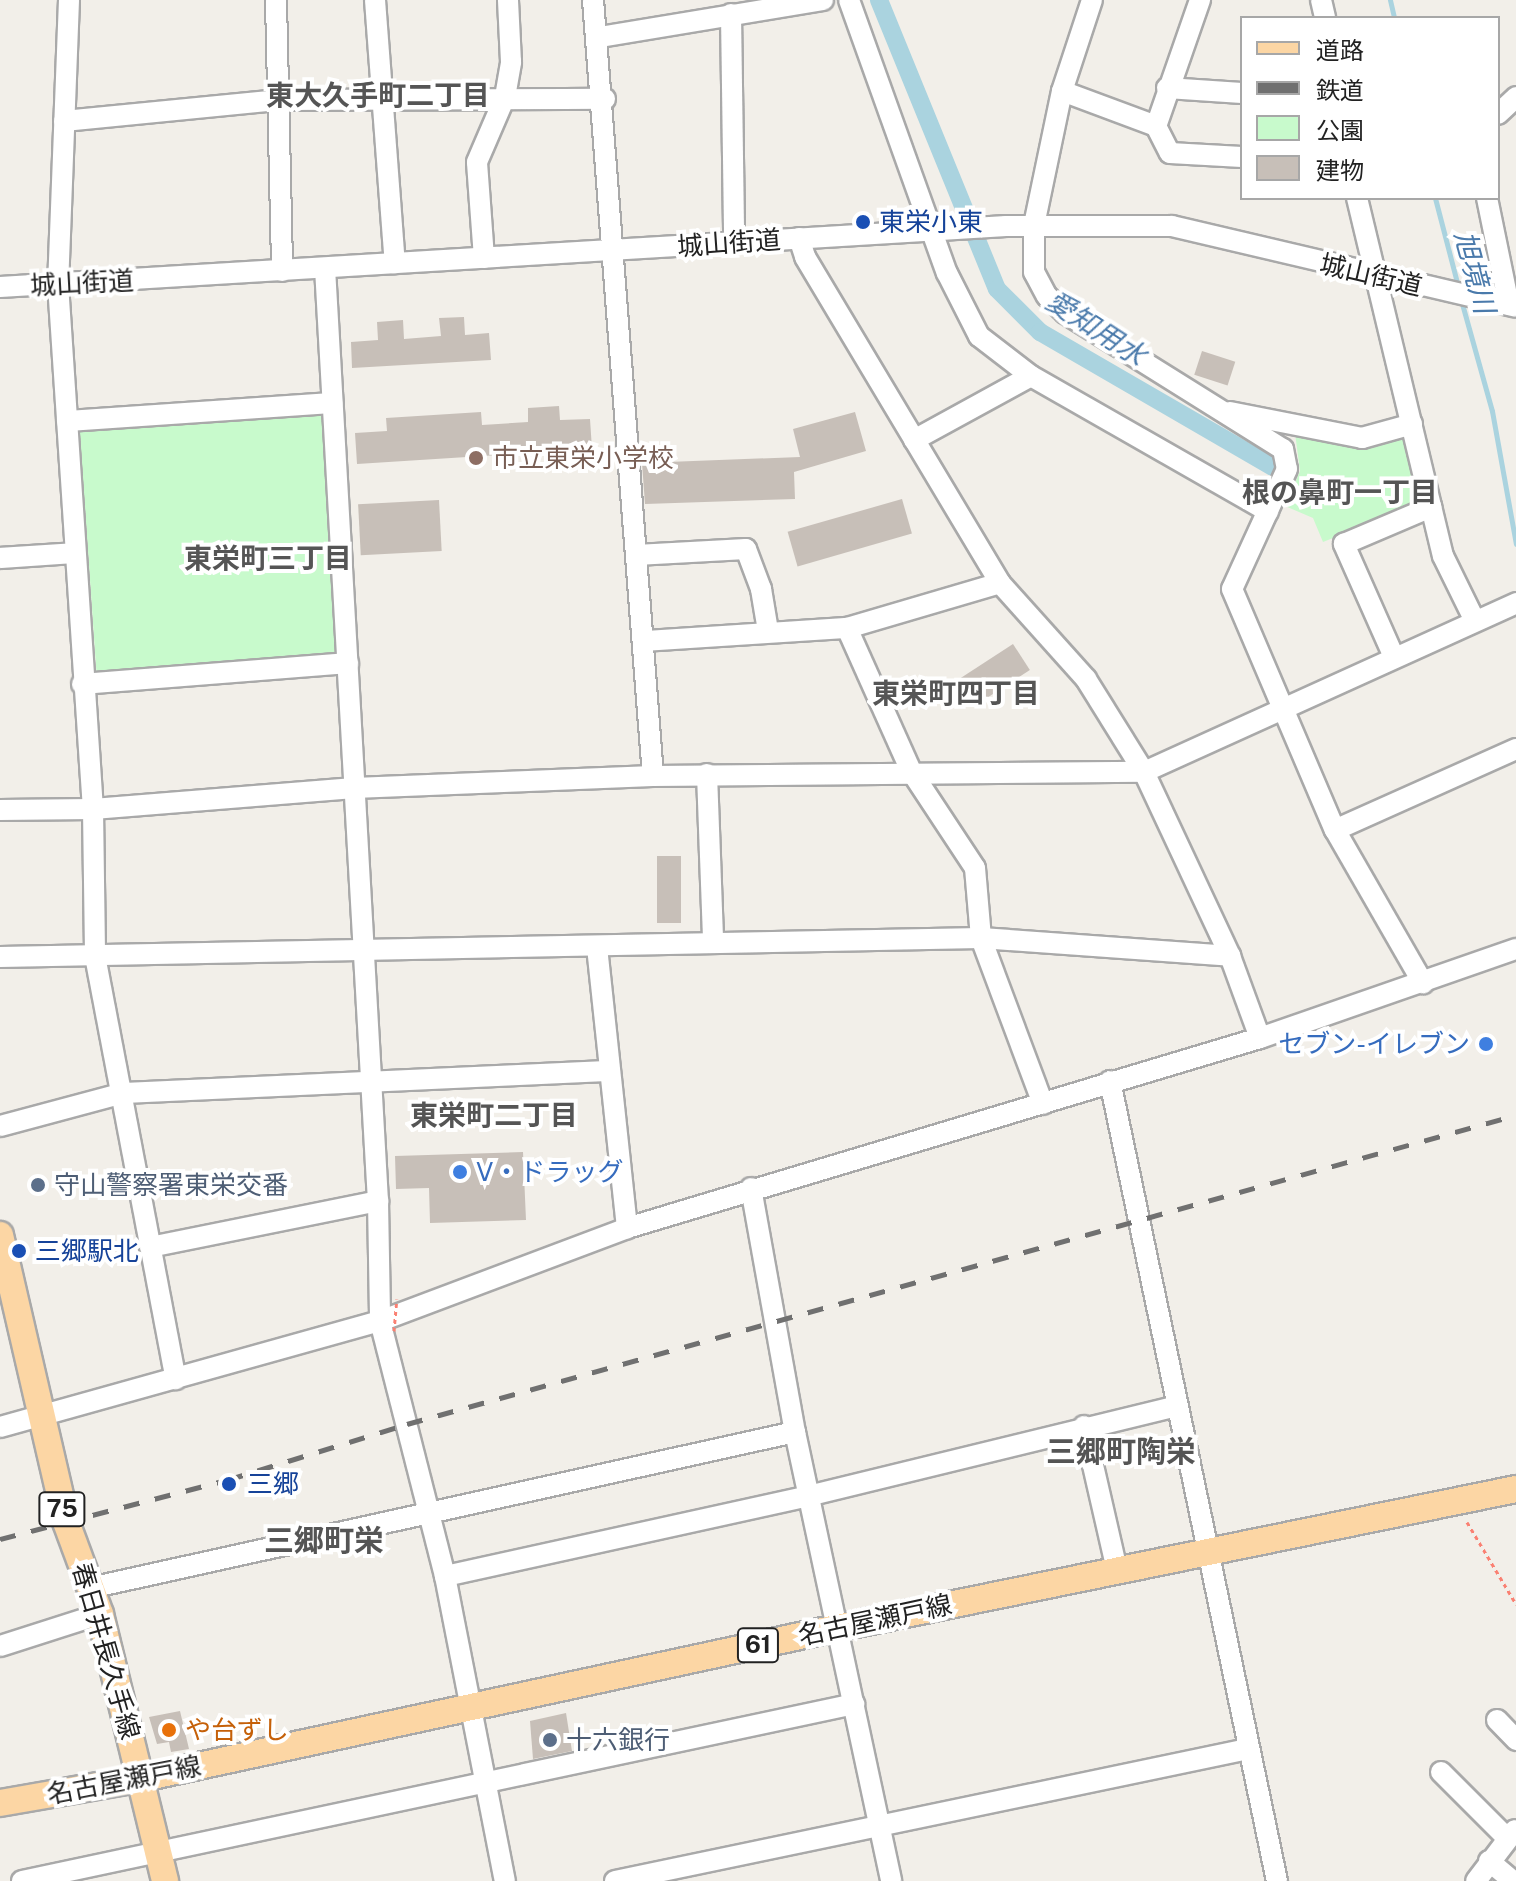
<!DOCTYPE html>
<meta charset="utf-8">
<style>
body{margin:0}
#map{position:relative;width:1516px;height:1881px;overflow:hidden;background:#f2efe9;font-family:"Public Sans","Noto Sans JP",sans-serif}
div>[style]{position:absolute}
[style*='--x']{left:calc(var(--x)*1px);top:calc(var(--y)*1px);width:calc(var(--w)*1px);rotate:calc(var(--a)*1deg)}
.park>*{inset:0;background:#c8facc;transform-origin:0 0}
.stream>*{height:5px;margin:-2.5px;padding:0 2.5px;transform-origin:2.5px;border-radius:2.5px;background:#aad3df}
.canal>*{height:18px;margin:-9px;padding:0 9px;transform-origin:9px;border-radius:9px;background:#aad3df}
.building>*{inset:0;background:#c7bfb8;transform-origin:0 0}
.path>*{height:3px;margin-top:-1.5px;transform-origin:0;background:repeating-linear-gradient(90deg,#fa8072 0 4px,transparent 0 8px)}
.roads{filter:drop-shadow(2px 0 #a9a9a9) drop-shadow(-2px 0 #a9a9a9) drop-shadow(0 2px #a9a9a9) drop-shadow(0 -2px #a9a9a9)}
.minor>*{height:20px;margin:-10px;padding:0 10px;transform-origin:10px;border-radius:10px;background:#fff}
.major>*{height:26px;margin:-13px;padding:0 13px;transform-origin:13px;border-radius:13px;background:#fcd6a4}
.rail>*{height:5px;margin-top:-2.5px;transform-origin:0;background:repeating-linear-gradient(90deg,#707070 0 16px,transparent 0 32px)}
.path-bridge>*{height:3px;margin-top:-1.5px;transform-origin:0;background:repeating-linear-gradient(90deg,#fa8072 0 4px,transparent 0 8px)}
.dots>*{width:22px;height:22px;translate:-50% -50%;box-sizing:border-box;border:4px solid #fff;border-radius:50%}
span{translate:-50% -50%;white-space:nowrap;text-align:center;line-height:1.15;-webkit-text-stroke:8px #fff;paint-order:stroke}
.shield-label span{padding:2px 6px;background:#fff;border:2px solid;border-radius:6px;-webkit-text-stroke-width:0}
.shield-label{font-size:24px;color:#222;font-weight:700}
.transit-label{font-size:26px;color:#164399}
.left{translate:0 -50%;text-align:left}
.street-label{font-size:26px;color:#222}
.education-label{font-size:26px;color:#785e54}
.shop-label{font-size:26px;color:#366cbe}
.right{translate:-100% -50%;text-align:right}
.service-label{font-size:26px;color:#4e5e75}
.food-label{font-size:26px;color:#c56008}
.neighbourhood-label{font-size:28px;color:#555;font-weight:700}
.water-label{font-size:28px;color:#4a7aab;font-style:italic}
.quarter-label{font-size:30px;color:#555;font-weight:700}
.legend{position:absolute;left:1240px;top:16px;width:260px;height:184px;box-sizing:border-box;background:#fff;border:2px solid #a7a7a7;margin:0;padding:10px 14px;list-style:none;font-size:24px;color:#222}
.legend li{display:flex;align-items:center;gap:16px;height:40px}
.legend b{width:40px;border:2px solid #a7a7a7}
</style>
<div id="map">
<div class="park">
<div style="left:322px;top:414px;width:242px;height:243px;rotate:86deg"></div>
<div style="clip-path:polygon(1407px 432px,1426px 501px,1323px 542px,1313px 518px,1285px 506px,1300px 471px,1295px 433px)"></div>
</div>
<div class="stream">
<div style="--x:1390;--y:0;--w:18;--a:77"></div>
<div style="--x:1435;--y:198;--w:91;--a:75.4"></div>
<div style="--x:1461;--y:300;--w:115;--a:74.4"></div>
<div style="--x:1492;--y:411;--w:135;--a:79.8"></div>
</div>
<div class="canal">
<div style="--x:879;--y:0;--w:312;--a:67.8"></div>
<div style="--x:997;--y:289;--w:61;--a:45"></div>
<div style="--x:1040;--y:332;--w:269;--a:30.1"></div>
</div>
<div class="building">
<div style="clip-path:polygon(464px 317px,465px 335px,489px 333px,491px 360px,352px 368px,351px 342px,378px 340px,377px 322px,403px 320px,404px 339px,441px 336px,439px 318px)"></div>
<div style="left:1202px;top:351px;width:35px;height:25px;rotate:18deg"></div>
<div style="clip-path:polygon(559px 406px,560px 420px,590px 419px,592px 449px,357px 464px,355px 433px,387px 431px,386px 418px,481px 412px,482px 425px,528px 422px,528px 408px)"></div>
<div style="clip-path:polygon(855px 412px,866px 451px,794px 472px,795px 499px,645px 504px,642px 463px,800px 457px,793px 429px)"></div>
<div style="left:902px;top:499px;width:36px;height:119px;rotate:74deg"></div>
<div style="left:439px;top:500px;width:51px;height:81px;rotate:87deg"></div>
<div style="left:1013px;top:644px;width:31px;height:66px;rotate:57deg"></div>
<div style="left:657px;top:856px;width:24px;height:67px"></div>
<div style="clip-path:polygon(523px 1152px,526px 1220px,430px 1223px,429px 1188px,396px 1189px,395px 1156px)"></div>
<div style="clip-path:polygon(180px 1711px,189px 1749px,171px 1752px,169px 1742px,157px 1744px,149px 1717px)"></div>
<div style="clip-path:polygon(566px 1713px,572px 1751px,533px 1759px,530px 1721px)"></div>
</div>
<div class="path">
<div style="--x:1467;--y:1522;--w:96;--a:59.1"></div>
</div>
<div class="roads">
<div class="minor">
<div style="--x:69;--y:0;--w:284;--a:92.2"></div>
<div style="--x:58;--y:284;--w:526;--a:86.19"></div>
<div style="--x:93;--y:809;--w:147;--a:89.2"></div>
<div style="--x:95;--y:956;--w:431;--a:79.2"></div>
<div style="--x:276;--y:0;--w:271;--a:88.7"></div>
<div style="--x:375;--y:0;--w:264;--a:85.7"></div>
<div style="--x:593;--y:0;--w:778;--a:85.58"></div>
<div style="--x:849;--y:0;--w:290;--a:70.3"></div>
<div style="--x:947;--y:273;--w:71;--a:63.1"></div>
<div style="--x:979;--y:336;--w:66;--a:37.6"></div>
<div style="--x:1031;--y:376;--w:273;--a:29.7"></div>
<div style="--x:1092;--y:0;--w:96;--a:108.2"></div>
<div style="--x:1062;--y:91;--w:137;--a:101.8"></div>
<div style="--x:1034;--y:225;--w:47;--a:90"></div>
<div style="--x:1034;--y:272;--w:27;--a:62"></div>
<div style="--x:1047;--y:296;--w:25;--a:43"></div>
<div style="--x:1065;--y:313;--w:257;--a:32"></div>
<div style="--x:1283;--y:449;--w:20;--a:79"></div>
<div style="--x:1287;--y:469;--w:132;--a:114.6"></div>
<div style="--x:1232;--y:589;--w:262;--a:66.9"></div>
<div style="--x:1335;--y:830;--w:177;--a:60.1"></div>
<div style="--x:1200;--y:0;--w:133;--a:109.2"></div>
<div style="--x:1156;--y:126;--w:30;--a:63"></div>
<div style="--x:1170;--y:153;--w:72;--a:3.2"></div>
<div style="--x:1321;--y:0;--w:18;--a:77"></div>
<div style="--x:731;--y:14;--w:229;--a:89.2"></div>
<div style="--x:600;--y:37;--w:226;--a:-9.4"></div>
<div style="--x:1167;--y:88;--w:75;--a:3.8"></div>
<div style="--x:1062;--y:91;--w:100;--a:20.4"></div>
<div style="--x:1498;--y:114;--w:25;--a:-43"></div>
<div style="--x:64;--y:121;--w:214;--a:-5.6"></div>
<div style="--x:277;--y:100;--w:328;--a:-0.2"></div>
<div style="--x:1357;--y:198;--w:368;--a:76.5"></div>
<div style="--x:1443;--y:556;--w:72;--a:63.8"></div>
<div style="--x:1487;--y:198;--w:109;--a:78.4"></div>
<div style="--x:799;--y:238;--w:20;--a:72"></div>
<div style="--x:805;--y:257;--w:380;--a:59.1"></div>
<div style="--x:1000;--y:583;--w:129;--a:48.1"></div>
<div style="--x:1086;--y:679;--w:110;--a:58.1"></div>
<div style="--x:1144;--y:772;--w:203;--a:64.9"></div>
<div style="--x:1230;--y:956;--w:87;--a:69.9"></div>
<div style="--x:484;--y:258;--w:96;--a:-94.2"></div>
<div style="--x:477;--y:162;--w:71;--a:-66.7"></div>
<div style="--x:505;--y:97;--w:36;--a:-80"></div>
<div style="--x:511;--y:62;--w:62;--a:-92.8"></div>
<div style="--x:325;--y:268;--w:935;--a:86.75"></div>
<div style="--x:378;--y:1201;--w:120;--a:89"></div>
<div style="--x:380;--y:1321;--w:263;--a:75.7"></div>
<div style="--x:445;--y:1576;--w:311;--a:78.9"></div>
<div style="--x:0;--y:287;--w:1008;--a:-3.47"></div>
<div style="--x:1006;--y:226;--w:166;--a:0"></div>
<div style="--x:1172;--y:226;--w:353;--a:13.2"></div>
<div style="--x:1230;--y:412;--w:135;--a:11.1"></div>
<div style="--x:1362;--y:438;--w:52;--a:-15.6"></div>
<div style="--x:67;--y:421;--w:266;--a:-3.9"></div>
<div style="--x:914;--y:440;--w:133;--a:-28.7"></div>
<div style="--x:636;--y:555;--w:110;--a:-3.1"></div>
<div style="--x:746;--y:549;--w:43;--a:69.4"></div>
<div style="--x:761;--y:589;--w:43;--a:80.5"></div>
<div style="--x:0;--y:558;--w:75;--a:-3.8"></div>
<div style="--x:847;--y:628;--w:157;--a:65.9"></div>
<div style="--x:911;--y:771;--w:116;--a:56.6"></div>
<div style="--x:975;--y:868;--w:70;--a:85.1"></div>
<div style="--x:981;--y:938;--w:177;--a:69.5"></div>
<div style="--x:645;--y:641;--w:202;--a:-3.7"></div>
<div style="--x:847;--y:628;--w:159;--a:-16.4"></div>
<div style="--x:1394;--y:657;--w:124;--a:-113.9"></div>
<div style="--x:1344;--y:544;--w:95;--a:-23"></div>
<div style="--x:82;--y:684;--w:267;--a:-4.5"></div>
<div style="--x:707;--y:774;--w:167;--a:87.9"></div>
<div style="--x:0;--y:810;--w:93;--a:-0.6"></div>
<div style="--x:93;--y:809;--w:262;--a:-4.6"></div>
<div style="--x:354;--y:788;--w:299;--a:-2.3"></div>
<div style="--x:653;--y:776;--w:491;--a:-0.5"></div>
<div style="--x:1144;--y:772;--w:409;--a:-24.4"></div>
<div style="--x:1335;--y:830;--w:198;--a:-24.1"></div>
<div style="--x:597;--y:947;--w:283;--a:83.9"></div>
<div style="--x:0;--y:957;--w:981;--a:-1.11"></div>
<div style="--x:981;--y:938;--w:250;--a:4.1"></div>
<div style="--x:1110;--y:1081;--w:817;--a:78.21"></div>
<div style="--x:0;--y:1126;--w:127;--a:-15"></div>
<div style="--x:123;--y:1093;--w:485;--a:-2.6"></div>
<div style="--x:751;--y:1188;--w:248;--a:79.8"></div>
<div style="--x:795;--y:1432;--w:459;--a:77.9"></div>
<div style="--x:150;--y:1247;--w:233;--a:-11.4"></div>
<div style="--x:1084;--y:1426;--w:148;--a:77.1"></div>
<div style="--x:0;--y:1427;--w:395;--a:-15.6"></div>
<div style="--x:380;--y:1321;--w:264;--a:-20.6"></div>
<div style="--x:627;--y:1228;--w:661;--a:-16.71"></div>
<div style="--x:1260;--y:1038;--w:271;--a:-19.2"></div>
<div style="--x:445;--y:1576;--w:372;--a:-12.4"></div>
<div style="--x:808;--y:1496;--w:379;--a:-13.7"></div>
<div style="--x:90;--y:1588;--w:722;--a:-12.48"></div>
<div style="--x:0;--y:1646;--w:105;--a:-17.7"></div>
<div style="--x:1497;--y:1720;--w:28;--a:46"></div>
<div style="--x:1441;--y:1772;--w:93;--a:45"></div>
<div style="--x:1489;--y:1861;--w:31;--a:40"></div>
<div style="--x:22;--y:1881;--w:851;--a:-12.01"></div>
<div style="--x:615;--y:1881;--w:647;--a:-11.78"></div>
<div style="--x:1476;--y:1881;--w:64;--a:-52.6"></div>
</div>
<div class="major">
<div style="--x:0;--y:1235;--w:294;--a:77"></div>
<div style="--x:66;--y:1522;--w:98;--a:69.7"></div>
<div style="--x:100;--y:1614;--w:275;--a:76.3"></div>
<div style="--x:0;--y:1803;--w:145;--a:-9.9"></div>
<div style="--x:143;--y:1778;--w:710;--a:-12.2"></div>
<div style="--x:837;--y:1628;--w:693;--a:-11.57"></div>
</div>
</div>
<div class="rail">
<div style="--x:0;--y:1539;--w:235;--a:-14.6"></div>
<div style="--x:227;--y:1480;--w:189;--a:-17.3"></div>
<div style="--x:407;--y:1424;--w:1151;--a:-15.57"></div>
</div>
<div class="path-bridge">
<div style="--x:394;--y:1331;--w:32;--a:-85"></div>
</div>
<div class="dots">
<div style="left:863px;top:222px;background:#1a4fb4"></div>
<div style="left:476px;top:458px;background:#8d6e63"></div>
<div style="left:1486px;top:1044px;background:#3f7fe0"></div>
<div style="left:460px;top:1172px;background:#3f7fe0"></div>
<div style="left:38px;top:1185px;background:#5c6f8a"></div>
<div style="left:19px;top:1251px;background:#1a4fb4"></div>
<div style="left:229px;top:1484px;background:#1a4fb4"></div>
<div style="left:169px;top:1730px;background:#e8710a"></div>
<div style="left:550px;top:1740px;background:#5c6f8a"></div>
</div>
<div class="shield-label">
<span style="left:62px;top:1509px">75</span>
<span style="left:758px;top:1645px">61</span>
</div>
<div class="transit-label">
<span class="left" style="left:879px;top:222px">東栄小東</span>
<span class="left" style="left:35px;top:1251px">三郷駅北</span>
<span class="left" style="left:247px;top:1484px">三郷</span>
</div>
<div class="street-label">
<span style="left:729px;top:243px;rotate:-4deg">城山街道</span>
<span style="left:1371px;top:275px;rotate:13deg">城山街道</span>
<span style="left:82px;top:283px;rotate:-3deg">城山街道</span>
<span style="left:875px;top:1620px;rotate:-12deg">名古屋瀬戸線</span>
<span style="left:106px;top:1651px;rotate:74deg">春日井長久手線</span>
<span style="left:124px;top:1780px;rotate:-11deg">名古屋瀬戸線</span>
</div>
<div class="education-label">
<span class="left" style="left:492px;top:458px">市立東栄小学校</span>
</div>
<div class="shop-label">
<span class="right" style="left:1470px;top:1044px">セブン-イレブン</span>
<span class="left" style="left:476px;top:1172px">V・ドラッグ</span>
</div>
<div class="service-label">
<span class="left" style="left:54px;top:1185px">守山警察署東栄交番</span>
<span class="left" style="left:566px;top:1740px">十六銀行</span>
</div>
<div class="food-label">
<span class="left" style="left:185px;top:1730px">や台ずし</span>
</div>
<div class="neighbourhood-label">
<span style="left:378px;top:95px">東大久手町二丁目</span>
<span style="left:1340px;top:492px">根の鼻町一丁目</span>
<span style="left:268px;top:558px">東栄町三丁目</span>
<span style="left:956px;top:693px">東栄町四丁目</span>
<span style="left:494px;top:1115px">東栄町二丁目</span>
</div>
<div class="water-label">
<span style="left:1475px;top:272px;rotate:75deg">旭境川</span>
<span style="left:1096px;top:328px;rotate:33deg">愛知用水</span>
</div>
<div class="quarter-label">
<span style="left:1121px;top:1451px">三郷町陶栄</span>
<span style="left:324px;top:1540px">三郷町栄</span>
</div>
<ul class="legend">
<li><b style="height:10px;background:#fcd6a4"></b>道路</li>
<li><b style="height:10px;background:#707070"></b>鉄道</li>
<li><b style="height:22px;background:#c8facc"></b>公園</li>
<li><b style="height:22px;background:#c7bfb8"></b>建物</li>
</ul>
</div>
